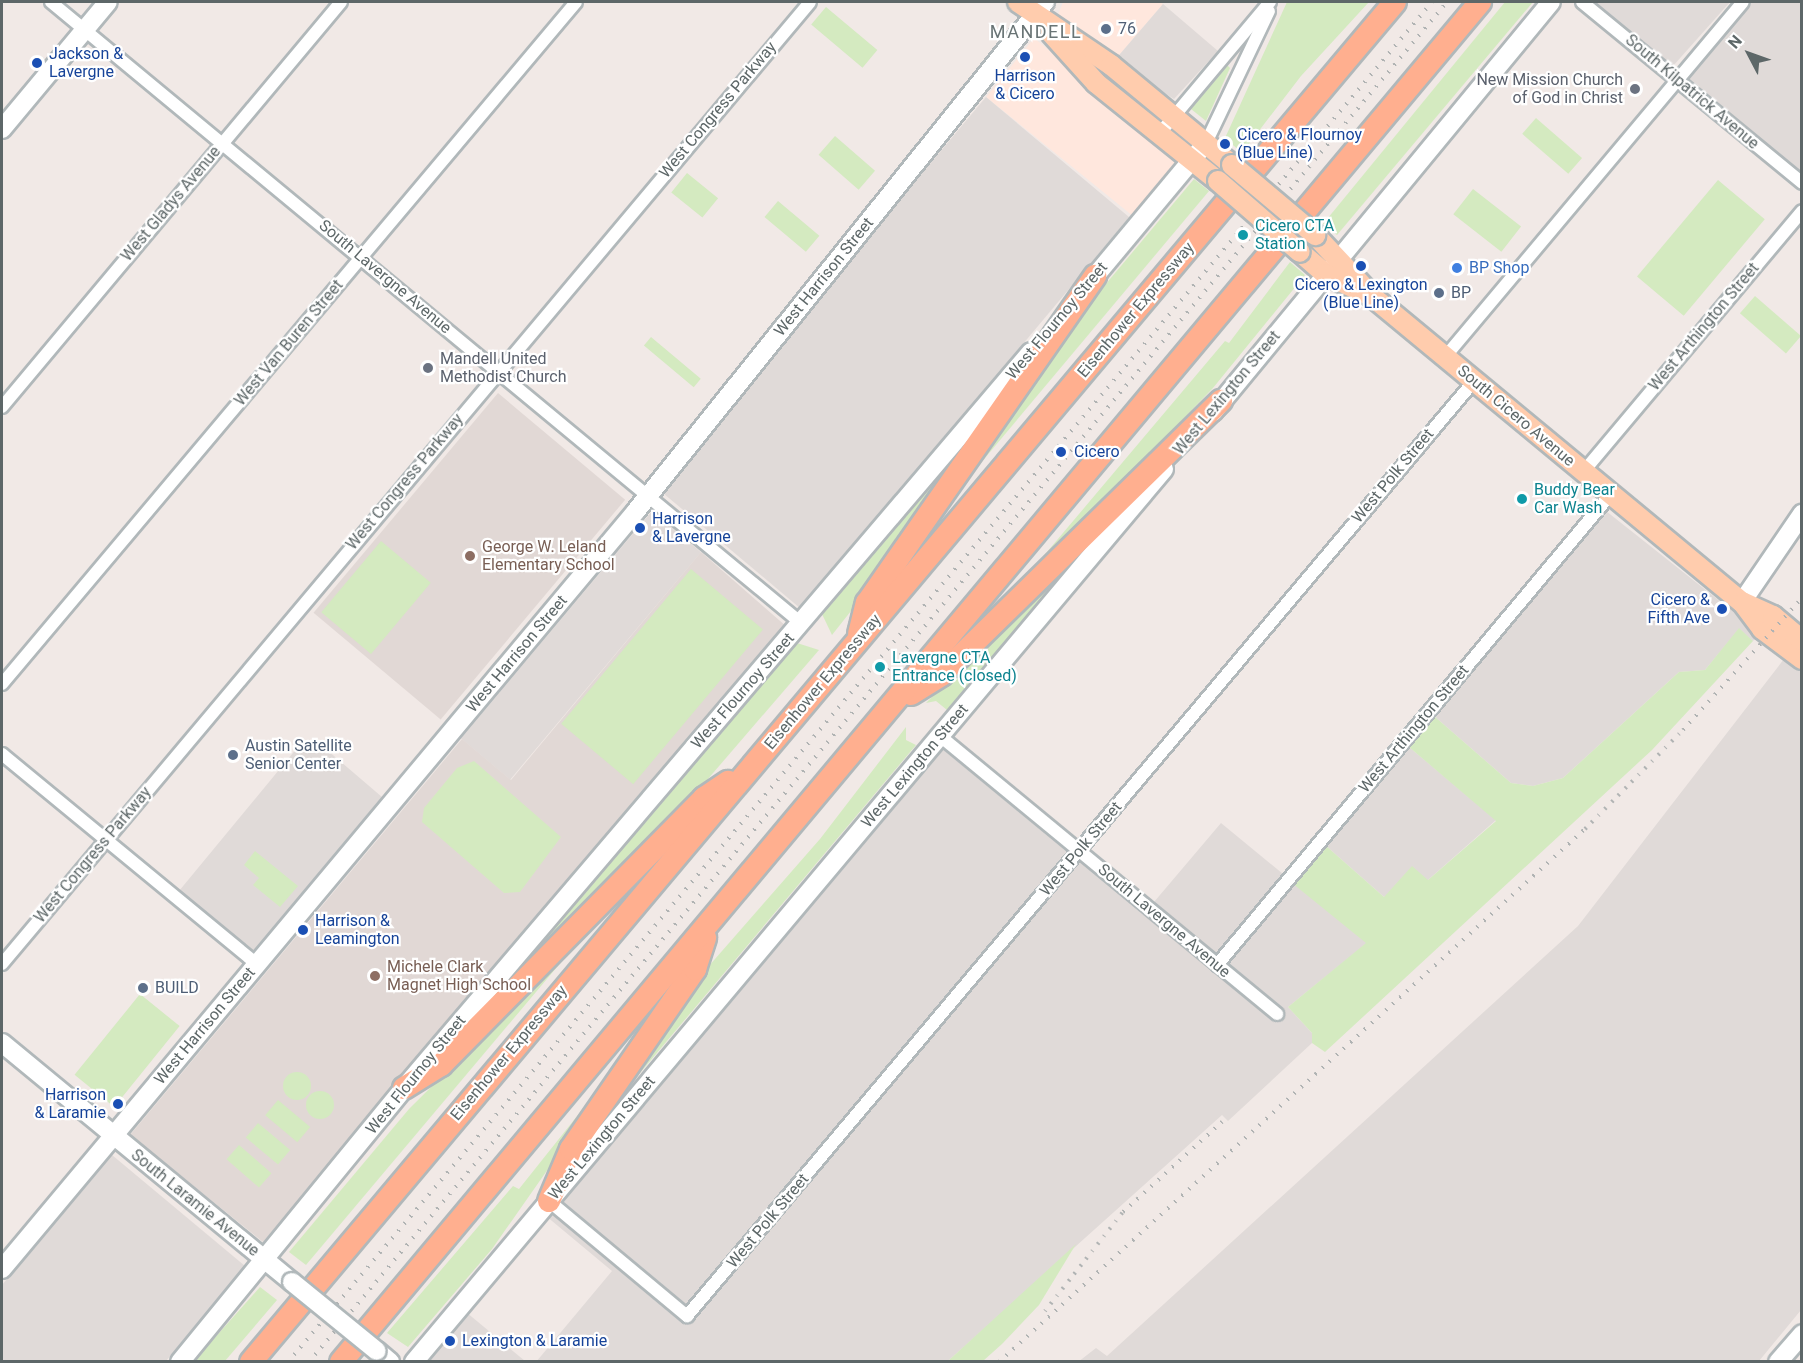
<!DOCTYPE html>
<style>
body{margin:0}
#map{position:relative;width:1803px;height:1363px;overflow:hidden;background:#f1e9e6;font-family:Roboto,sans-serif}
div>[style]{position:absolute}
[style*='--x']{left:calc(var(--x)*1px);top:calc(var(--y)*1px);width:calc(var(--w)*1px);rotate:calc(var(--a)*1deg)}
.commercial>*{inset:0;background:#ffe7dd;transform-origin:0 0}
.industrial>*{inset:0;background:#e0dad8;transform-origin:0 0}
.education>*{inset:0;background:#e1d8d5;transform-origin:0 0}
.green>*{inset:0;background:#d4eac0;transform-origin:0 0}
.round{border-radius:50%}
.roads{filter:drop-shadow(2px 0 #b1b8ba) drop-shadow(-2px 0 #b1b8ba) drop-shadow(0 2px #b1b8ba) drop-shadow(0 -2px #b1b8ba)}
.street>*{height:12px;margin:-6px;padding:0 6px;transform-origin:6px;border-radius:6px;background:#fff}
.secondary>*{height:18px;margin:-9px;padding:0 9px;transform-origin:9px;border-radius:9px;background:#fff}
.primary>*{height:20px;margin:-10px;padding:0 10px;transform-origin:10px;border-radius:10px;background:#ffccad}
.highway>*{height:22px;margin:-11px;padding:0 11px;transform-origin:11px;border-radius:11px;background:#ffaf8f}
.rail>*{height:4px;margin-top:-2px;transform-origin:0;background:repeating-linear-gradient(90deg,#b0b3b3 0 1.5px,transparent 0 9.5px)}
.bridges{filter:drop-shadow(2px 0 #b0b8ba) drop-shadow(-2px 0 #b0b8ba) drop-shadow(0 2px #b0b8ba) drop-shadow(0 -2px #b0b8ba)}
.secondary-bridge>*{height:18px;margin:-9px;padding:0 9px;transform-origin:9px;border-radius:9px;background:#fff}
.primary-bridge>*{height:20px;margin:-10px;padding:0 10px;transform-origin:10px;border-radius:10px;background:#ffccad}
.dots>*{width:16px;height:16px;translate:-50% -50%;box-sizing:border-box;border:3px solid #fff;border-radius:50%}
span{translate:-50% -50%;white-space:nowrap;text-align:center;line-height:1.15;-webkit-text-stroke:4.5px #fff;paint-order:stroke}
.service-label{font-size:16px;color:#4e5e75}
.left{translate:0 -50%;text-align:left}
.transit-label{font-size:16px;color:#164399}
.right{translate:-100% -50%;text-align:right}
.worship-label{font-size:16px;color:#5b616d}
.street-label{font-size:16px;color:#5d6768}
.culture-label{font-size:16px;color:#0d838f}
.shop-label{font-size:16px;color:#366cbe}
.education-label{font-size:16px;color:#785e54}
.neighbourhood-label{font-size:18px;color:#697475;letter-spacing:1.5px}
.frame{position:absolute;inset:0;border:3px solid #5d6768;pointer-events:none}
.north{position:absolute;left:1719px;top:24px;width:60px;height:60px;-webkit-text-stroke:4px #fff;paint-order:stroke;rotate:311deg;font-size:16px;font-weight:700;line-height:24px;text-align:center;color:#5d6768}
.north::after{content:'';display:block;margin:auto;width:21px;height:27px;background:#5d6768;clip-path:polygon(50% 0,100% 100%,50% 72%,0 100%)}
</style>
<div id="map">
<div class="commercial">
<div style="clip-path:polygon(1063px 2px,1160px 2px,1163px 4px,1114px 61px,1057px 17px)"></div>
<div style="left:1034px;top:38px;width:188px;height:76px;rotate:39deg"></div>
</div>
<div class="industrial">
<div style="clip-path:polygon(1591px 2px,1730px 2px,1673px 66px)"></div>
<div style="clip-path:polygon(1751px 2px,1801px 2px,1801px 174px,1686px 79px)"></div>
<div style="clip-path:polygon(1163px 4px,1218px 51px,1174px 99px,1114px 61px)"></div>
<div style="left:986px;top:97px;width:187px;height:511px;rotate:40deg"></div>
<div style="left:652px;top:511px;width:64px;height:297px;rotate:40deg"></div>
<div style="clip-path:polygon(1606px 511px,1760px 633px,1753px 641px,1739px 629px,1705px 670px,1679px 672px,1563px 778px,1533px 786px,1511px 783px,1434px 716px)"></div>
<div style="clip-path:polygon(1801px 637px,1801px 1310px,1759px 1361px,1078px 1362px,1096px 1348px,1107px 1356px,1578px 926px)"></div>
<div style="clip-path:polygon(302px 742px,314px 751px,320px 744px,382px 797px,255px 954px,179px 891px)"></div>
<div style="clip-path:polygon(940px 747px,1143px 915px,1221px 823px,1367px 943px,1288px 1007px,1312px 1033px,1312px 1043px,1228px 1121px,1222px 1115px,948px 1361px,536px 1362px,612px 1271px,546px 1216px)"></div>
<div style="clip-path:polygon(1409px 747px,1496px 820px,1428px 880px,1384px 897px,1325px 845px)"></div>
<div style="clip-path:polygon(112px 1155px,245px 1266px,166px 1361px,2px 1361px,2px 1285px)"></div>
<div style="clip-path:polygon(466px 1312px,525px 1361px,428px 1362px)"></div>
</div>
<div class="education">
<div style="left:498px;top:393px;width:166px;height:287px;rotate:40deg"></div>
<div style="clip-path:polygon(701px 552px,787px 627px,263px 1242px,130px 1135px,462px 739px,511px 780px)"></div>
</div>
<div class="green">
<div style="clip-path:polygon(1287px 2px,1369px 2px,1301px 76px,1242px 153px,1225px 138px)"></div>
<div style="clip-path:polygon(1505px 2px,1533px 2px,1337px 235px,1323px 224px)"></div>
<div style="left:826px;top:7px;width:67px;height:23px;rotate:40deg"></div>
<div style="clip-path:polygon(1227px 65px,1230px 68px,1206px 121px,1191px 109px)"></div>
<div style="left:1536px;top:118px;width:61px;height:21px;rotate:41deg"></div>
<div style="left:835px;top:136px;width:53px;height:25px;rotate:41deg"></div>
<div style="left:687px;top:173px;width:40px;height:25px;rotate:39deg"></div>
<div style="clip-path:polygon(1194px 179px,1209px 191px,964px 483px,1084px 310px)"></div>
<div style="left:1718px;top:180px;width:61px;height:126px;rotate:40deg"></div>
<div style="left:1473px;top:189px;width:61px;height:32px;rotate:38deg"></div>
<div style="left:778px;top:201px;width:54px;height:21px;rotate:40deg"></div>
<div style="clip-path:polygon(1290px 262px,1305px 275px,1213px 388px,1045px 562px,1041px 559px,1225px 341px,1229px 343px)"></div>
<div style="left:1755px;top:296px;width:61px;height:23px;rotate:41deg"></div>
<div style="left:651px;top:337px;width:65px;height:11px;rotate:40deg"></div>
<div style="clip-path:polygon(1006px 393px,862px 597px,832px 635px,822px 614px)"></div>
<div style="clip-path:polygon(1137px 488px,947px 710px,936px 701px,926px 703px)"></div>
<div style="left:381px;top:541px;width:65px;height:93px;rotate:40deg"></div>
<div style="left:691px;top:569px;width:94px;height:202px;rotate:40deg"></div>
<div style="clip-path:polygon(1739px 628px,1753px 641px,1652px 750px,1325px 1052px,1312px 1043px,1312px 1033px,1288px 1007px,1366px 943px,1292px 883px,1325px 845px,1384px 897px,1412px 866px,1428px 880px,1496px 821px,1409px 747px,1434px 716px,1511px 783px,1533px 786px,1563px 778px,1679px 672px,1705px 670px)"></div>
<div style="clip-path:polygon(797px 643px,819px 650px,670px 823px,467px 1029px)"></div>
<div style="clip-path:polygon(906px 727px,906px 740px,916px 745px,603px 1117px,694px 983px,820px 839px)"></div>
<div style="clip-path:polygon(474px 761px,561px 837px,520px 892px,504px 893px,422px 822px,424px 808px,457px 768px)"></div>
<div style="clip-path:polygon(255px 851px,298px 886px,280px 907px,253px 885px,259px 878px,244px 865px)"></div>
<div style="clip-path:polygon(584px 935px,306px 1265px,289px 1252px,409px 1109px)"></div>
<div style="left:140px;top:994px;width:51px;height:104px;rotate:39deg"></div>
<div style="clip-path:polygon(644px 1032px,492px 1249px,408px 1347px,387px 1333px,513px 1186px,519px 1189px)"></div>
<div class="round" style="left:283px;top:1072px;width:28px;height:28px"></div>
<div class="round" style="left:306px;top:1091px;width:28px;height:28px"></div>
<div style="left:278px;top:1100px;width:42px;height:20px;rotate:40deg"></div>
<div style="left:258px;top:1123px;width:42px;height:19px;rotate:40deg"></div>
<div style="left:239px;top:1145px;width:43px;height:19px;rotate:41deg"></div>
<div style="clip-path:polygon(1076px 1244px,1039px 1305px,1002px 1344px,983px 1361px,948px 1361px)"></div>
<div style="clip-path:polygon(260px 1287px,277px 1300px,225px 1361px,194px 1361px)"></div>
</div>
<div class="roads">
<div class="street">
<div style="--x:51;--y:2;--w:974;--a:39.62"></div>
<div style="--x:1582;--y:2;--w:285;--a:39.4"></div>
<div style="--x:1160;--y:133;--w:171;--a:-50"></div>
<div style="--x:1206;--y:143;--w:146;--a:-64.5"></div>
<div style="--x:1445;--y:357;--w:463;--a:-50"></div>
<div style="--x:2;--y:407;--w:528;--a:-50.07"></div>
<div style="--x:1584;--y:471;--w:339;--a:-50"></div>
<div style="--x:2;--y:684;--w:891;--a:-49.91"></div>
<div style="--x:940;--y:736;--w:437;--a:39.5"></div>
<div style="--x:2;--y:754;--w:330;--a:39.5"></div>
<div style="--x:2;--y:964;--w:1256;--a:-49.97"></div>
<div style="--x:1217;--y:965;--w:614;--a:-50.09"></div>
<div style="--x:549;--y:1201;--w:180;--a:39.8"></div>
<div style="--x:687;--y:1316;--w:1222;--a:-49.91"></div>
</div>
<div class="secondary">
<div style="--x:2;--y:129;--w:165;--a:-50.2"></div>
<div style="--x:1086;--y:287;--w:187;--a:-50.2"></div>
<div style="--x:1213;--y:412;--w:531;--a:-50.5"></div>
<div style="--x:1742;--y:602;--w:107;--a:-55.7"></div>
<div style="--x:2;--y:1043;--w:376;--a:39.5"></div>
<div style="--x:2;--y:1269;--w:988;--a:-50.09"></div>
<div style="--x:636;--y:511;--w:653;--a:-51.22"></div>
<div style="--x:377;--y:1351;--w:17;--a:40"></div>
<div style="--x:180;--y:1362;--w:354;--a:-50.7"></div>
<div style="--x:404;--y:1088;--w:967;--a:-49.57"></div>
<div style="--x:414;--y:1362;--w:1166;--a:-49.97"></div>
<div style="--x:1778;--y:1362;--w:37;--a:-49"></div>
</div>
<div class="primary">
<div style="--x:1018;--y:2;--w:112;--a:34.1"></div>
<div style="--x:1111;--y:65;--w:157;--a:39.6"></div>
<div style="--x:1051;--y:33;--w:67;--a:48"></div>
<div style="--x:1096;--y:83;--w:156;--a:38.8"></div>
<div style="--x:1315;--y:235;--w:86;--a:46.9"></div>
<div style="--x:1374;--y:298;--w:477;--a:39.6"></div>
<div style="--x:1742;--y:602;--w:34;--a:53"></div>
<div style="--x:1762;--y:629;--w:50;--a:36.9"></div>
<div style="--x:1300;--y:252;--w:33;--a:41"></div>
<div style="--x:1325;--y:274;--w:47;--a:25.5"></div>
<div style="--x:1744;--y:603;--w:32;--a:24"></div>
<div style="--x:1773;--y:616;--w:38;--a:40"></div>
</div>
<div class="highway">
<div style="--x:859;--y:634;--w:32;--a:-76"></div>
<div style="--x:867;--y:603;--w:399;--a:-55.1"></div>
<div style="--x:911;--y:694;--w:36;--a:-32"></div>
<div style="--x:941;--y:675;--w:392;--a:-44.4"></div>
<div style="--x:404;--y:1088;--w:44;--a:-31.9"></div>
<div style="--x:441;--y:1065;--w:375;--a:-45.4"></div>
<div style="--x:704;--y:798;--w:29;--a:-34"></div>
<div style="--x:549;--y:1201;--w:56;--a:-67.1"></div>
<div style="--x:571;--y:1149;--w:219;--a:-55.4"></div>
<div style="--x:695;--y:969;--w:33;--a:-72"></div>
<div style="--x:251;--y:1362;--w:1777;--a:-49.93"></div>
<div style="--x:341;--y:1362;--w:1774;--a:-50.05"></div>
</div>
</div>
<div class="rail">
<div style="--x:1045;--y:1311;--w:126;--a:-51.8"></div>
<div style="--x:1123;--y:1212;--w:134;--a:-42.3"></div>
<div style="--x:288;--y:1362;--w:1777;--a:-49.93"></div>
<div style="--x:309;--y:1362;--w:1773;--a:-50.08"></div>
<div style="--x:999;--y:1362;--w:792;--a:-42.29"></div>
<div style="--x:1585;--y:829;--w:139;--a:-45.3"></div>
<div style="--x:1683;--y:730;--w:178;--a:-48"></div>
</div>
<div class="bridges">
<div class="secondary-bridge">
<div style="--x:292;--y:1282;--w:109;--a:39.1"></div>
</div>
<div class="primary-bridge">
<div style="--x:1232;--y:165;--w:109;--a:40.1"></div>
<div style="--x:1218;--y:181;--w:108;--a:40.9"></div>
</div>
</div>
<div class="dots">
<div style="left:1106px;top:29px;background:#5c6f8a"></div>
<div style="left:1025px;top:57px;background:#1a4fb4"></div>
<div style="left:37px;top:63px;background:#1a4fb4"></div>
<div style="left:1635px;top:89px;background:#6b7280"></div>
<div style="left:1225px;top:144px;background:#1a4fb4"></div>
<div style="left:1243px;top:235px;background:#0f9aa8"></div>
<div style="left:1361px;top:266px;background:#1a4fb4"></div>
<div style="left:1457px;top:268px;background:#3f7fe0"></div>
<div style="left:1439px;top:293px;background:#5c6f8a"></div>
<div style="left:428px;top:368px;background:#6b7280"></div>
<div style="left:1061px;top:452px;background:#1a4fb4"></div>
<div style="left:1522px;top:499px;background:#0f9aa8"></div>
<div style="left:640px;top:528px;background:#1a4fb4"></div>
<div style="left:470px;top:556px;background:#8d6e63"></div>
<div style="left:1722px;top:609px;background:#1a4fb4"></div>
<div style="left:880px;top:667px;background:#0f9aa8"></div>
<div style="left:233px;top:755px;background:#5c6f8a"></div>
<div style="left:303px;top:930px;background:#1a4fb4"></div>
<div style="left:375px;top:976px;background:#8d6e63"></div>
<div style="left:143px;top:988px;background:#5c6f8a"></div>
<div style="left:118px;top:1104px;background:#1a4fb4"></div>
<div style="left:450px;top:1341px;background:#1a4fb4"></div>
</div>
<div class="service-label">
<span class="left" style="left:1118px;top:29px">76</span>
<span class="left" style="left:1451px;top:293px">BP</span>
<span class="left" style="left:245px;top:755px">Austin Satellite<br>Senior Center</span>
<span class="left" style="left:155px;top:988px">BUILD</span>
</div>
<div class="transit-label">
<span class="left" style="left:49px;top:63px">Jackson &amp;<br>Lavergne</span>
<span style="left:1025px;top:85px">Harrison<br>&amp; Cicero</span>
<span class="left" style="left:1237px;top:144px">Cicero &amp; Flournoy<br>(Blue Line)</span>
<span style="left:1361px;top:294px">Cicero &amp; Lexington<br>(Blue Line)</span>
<span class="left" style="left:1074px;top:452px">Cicero</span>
<span class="left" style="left:652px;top:528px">Harrison<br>&amp; Lavergne</span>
<span class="right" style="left:1710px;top:609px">Cicero &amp;<br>Fifth Ave</span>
<span class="left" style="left:315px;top:930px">Harrison &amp;<br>Leamington</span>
<span class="right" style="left:106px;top:1104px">Harrison<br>&amp; Laramie</span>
<span class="left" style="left:462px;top:1341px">Lexington &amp; Laramie</span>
</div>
<div class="worship-label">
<span class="right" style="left:1623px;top:89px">New Mission Church<br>of God in Christ</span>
<span class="left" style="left:440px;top:368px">Mandell United<br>Methodist Church</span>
</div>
<div class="street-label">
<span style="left:1692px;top:92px;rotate:40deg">South Kilpatrick Avenue</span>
<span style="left:718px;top:110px;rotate:-50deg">West Congress Parkway</span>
<span style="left:171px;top:204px;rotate:-50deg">West Gladys Avenue</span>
<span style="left:385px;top:277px;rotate:40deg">South Lavergne Avenue</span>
<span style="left:824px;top:277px;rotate:-51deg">West Harrison Street</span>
<span style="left:1136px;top:310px;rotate:-50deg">Eisenhower Expressway</span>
<span style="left:1057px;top:321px;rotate:-50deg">West Flournoy Street</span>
<span style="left:1704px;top:327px;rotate:-50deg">West Arthington Street</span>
<span style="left:289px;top:343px;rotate:-50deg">West Van Buren Street</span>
<span style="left:1227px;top:393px;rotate:-50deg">West Lexington Street</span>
<span style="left:1516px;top:416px;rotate:40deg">South Cicero Avenue</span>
<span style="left:1393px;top:476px;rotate:-50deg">West Polk Street</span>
<span style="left:405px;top:482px;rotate:-50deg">West Congress Parkway</span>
<span style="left:517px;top:654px;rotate:-50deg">West Harrison Street</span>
<span style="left:823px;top:682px;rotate:-50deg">Eisenhower Expressway</span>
<span style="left:743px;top:691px;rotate:-49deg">West Flournoy Street</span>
<span style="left:1414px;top:729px;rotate:-50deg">West Arthington Street</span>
<span style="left:915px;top:766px;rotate:-50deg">West Lexington Street</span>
<span style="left:1081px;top:849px;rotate:-50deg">West Polk Street</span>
<span style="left:93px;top:855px;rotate:-50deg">West Congress Parkway</span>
<span style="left:1164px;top:921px;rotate:40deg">South Lavergne Avenue</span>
<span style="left:205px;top:1026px;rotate:-50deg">West Harrison Street</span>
<span style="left:509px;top:1053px;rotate:-50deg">Eisenhower Expressway</span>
<span style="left:416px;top:1075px;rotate:-51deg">West Flournoy Street</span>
<span style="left:602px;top:1138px;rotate:-50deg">West Lexington Street</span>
<span style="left:195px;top:1203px;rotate:39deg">South Laramie Avenue</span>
<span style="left:768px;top:1221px;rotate:-50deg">West Polk Street</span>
</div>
<div class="culture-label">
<span class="left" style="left:1255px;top:235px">Cicero CTA<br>Station</span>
<span class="left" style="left:1534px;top:499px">Buddy Bear<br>Car Wash</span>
<span class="left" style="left:892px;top:667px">Lavergne CTA<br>Entrance (closed)</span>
</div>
<div class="shop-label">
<span class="left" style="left:1469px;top:268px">BP Shop</span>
</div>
<div class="education-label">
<span class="left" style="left:482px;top:556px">George W. Leland<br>Elementary School</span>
<span class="left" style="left:387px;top:976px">Michele Clark<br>Magnet High School</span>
</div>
<div class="neighbourhood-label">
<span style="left:1036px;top:32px">MANDELL</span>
</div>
<div class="frame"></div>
<div class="north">N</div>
</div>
